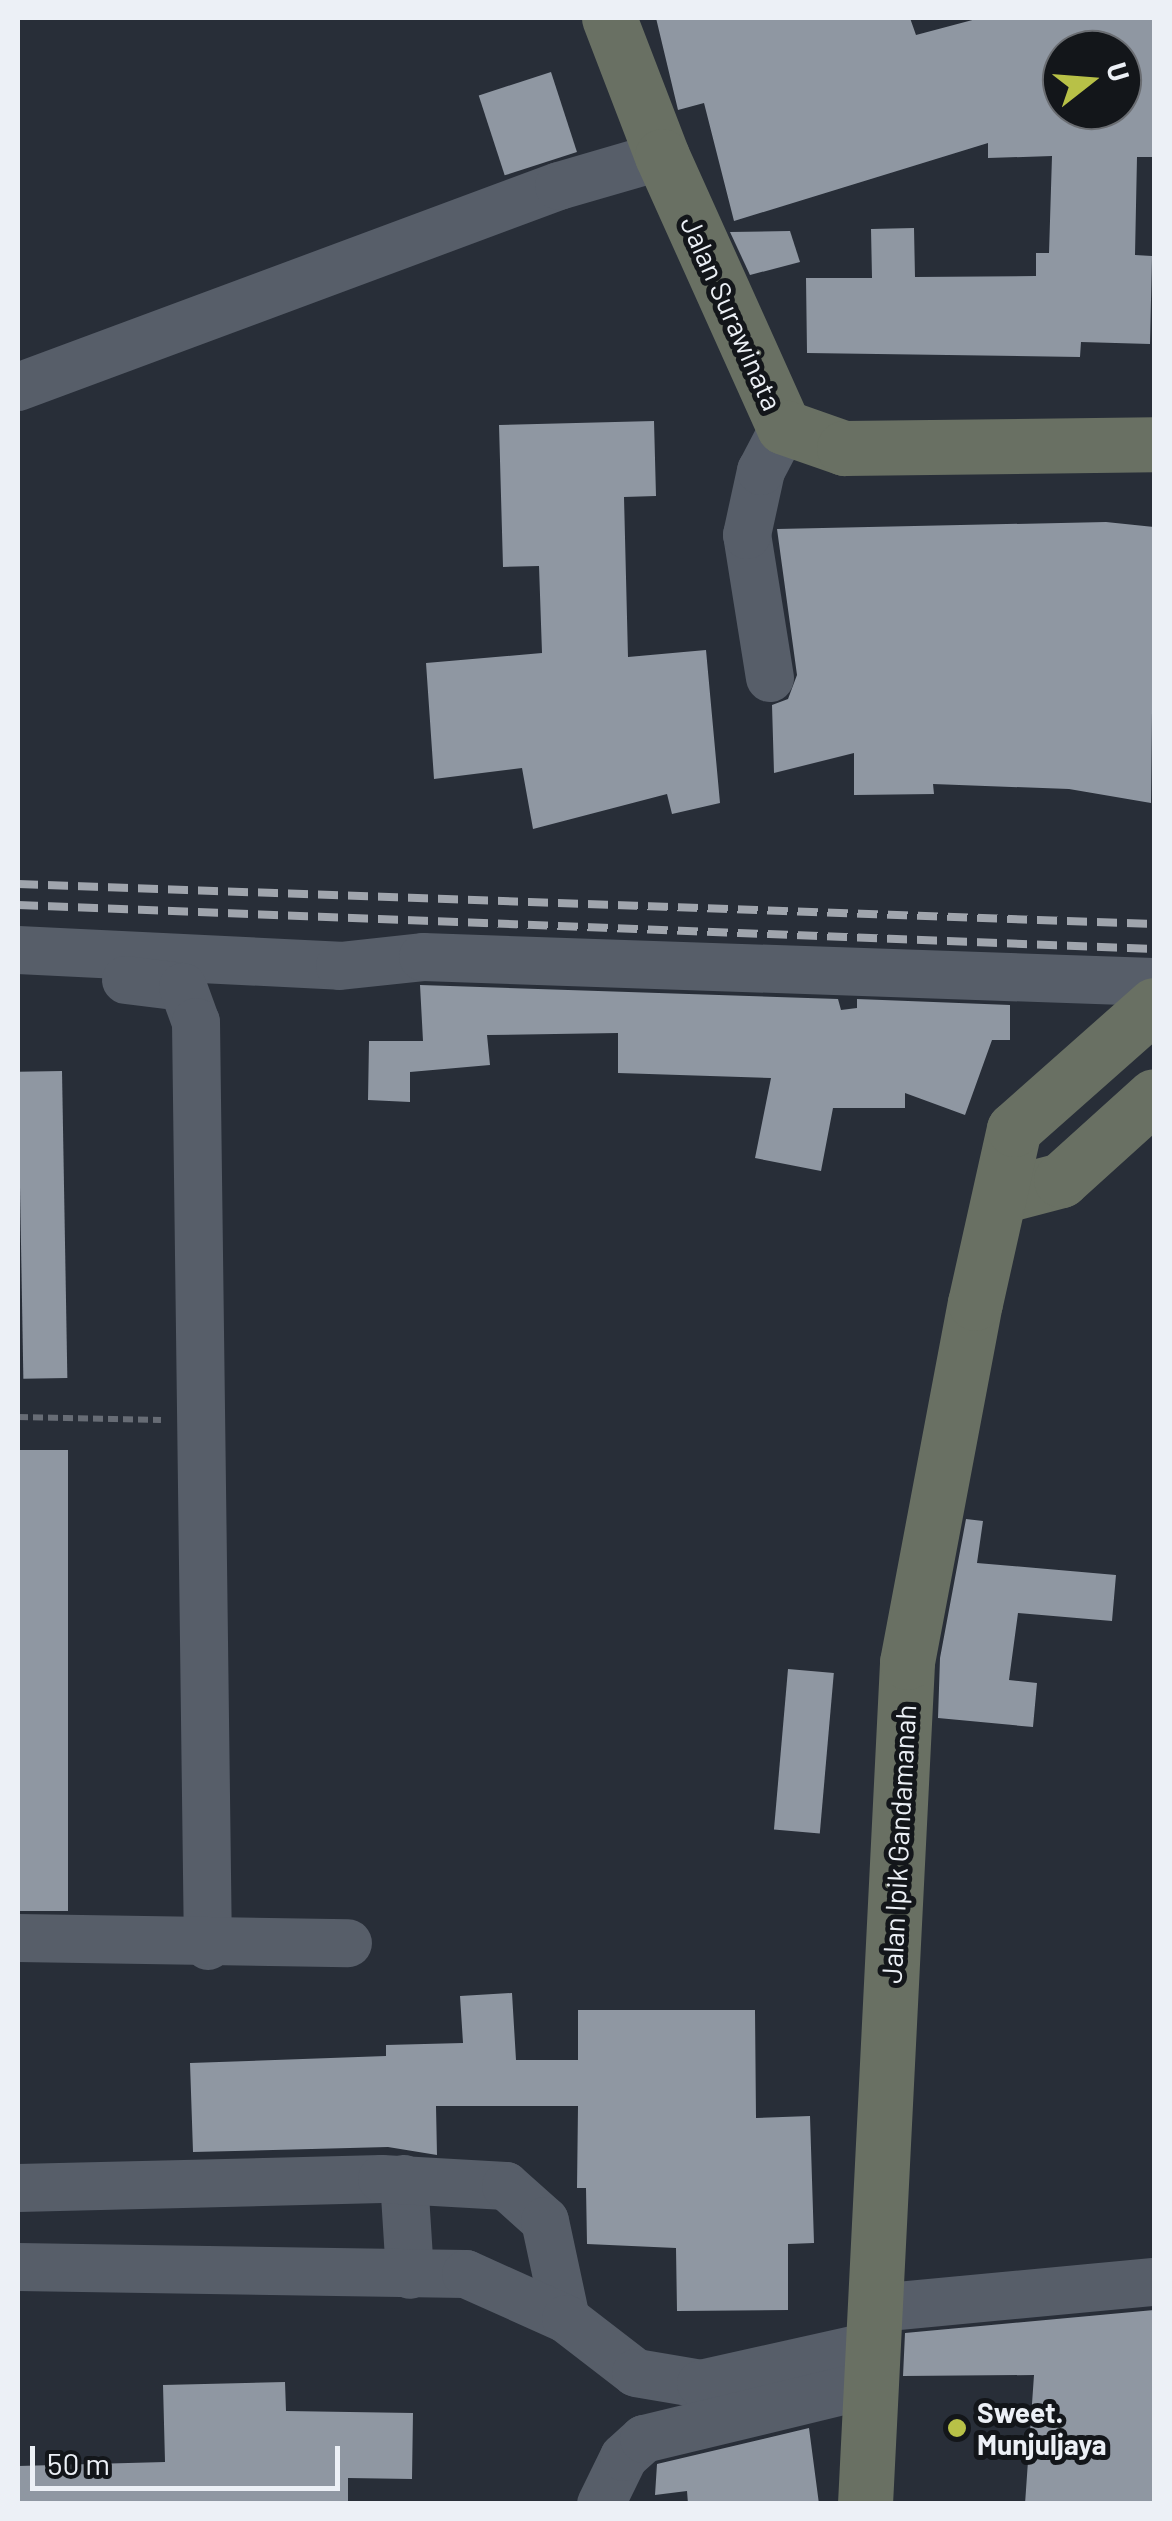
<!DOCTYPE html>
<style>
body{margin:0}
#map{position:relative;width:1172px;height:2521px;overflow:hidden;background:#282e38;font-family:Barlow,sans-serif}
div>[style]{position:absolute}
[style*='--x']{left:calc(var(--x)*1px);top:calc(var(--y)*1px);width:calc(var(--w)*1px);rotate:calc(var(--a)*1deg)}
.building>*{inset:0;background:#8f97a2;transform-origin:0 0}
.path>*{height:6px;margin-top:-3px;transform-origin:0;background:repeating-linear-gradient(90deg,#676c75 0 10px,transparent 0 15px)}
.street>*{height:48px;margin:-24px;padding:0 24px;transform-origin:24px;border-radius:24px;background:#575e69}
.secondary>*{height:55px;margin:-27.5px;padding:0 27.5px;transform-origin:27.5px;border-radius:27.5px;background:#697063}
.rail>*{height:8px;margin-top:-4px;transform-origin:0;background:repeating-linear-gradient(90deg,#a0a5ad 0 20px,transparent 0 30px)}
.dots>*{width:28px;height:28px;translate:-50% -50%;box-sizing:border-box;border:5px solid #13161a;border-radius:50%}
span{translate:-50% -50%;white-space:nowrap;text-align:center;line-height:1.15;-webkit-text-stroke:10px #13161a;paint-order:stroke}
.street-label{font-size:28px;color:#ecf0f6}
.poi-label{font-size:28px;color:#ecf0f6;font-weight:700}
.left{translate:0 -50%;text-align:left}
.frame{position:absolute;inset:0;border:20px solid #ecf0f6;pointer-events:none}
.north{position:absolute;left:1042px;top:30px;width:100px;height:100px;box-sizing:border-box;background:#13161a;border:2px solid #6a6d72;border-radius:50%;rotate:73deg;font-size:28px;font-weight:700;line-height:40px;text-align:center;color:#ecf0f6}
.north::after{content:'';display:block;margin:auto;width:35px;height:45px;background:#b8c147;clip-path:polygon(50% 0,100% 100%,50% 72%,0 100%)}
.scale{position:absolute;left:30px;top:2446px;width:310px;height:45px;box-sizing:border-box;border:5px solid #ecf0f6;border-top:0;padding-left:12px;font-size:30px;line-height:35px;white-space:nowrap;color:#ecf0f6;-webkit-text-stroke:8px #13161a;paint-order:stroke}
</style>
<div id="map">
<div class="building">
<div style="clip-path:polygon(evenodd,656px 18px,910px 18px,916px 35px,980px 18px,1154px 18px,1154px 157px,1137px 157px,1135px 255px,1152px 256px,1150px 344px,1081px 342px,1080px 357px,807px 353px,806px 278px,872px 278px,871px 229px,914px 228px,915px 277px,1036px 276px,1036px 253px,1049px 253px,1052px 156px,988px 158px,988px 143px,734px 221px,704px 103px,678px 110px,656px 18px,1062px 50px,1122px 50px,1122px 110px,1062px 110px,1062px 50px)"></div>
<div style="left:551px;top:72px;width:84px;height:76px;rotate:72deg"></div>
<div style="clip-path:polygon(790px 231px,800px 262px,750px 275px,730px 232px)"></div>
<div style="clip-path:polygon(654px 421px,656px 496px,624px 497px,628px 657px,706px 650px,720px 803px,672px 814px,667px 794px,533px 829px,522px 768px,434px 779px,426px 663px,542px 653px,539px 566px,503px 567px,499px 425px)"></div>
<div style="clip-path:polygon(1106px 522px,1154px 527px,1151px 803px,1069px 789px,933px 784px,934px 794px,854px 795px,854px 753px,774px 773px,772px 705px,788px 699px,797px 675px,777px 529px)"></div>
<div style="clip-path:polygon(420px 985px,838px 999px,841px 1010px,857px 1008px,857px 999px,1010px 1005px,1010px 1040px,992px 1040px,965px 1115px,905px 1093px,905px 1108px,833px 1108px,821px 1171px,755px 1158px,771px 1078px,618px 1073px,618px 1033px,487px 1035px,490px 1065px,410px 1072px,410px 1102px,368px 1100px,369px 1041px,423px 1041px)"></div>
<div style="left:62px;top:1071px;width:307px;height:44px;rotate:89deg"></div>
<div style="left:68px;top:1450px;width:461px;height:50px;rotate:90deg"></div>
<div style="clip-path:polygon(966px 1519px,983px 1521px,977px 1563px,1116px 1575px,1112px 1621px,1018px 1613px,1009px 1680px,1037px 1683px,1033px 1727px,938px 1718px,940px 1658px)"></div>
<div style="left:788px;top:1669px;width:46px;height:161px;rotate:5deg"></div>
<div style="clip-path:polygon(512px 1993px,516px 2060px,578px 2060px,578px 2010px,755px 2010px,756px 2118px,810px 2116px,814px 2243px,788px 2244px,788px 2310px,677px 2311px,676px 2248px,587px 2244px,586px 2188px,577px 2188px,578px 2106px,436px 2106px,437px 2155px,388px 2147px,193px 2152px,190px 2063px,386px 2056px,386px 2045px,463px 2043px,460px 1996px)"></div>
<div style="clip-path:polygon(1154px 2310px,1154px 2504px,1025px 2504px,1034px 2375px,903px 2376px,905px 2333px)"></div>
<div style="clip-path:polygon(285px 2382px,286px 2411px,413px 2413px,412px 2479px,348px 2478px,348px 2504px,18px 2504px,18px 2466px,165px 2462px,163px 2385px)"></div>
<div style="clip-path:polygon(809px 2428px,819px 2504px,688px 2504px,687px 2491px,655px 2495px,657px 2464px)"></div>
</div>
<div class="path">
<div style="--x:18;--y:1417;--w:143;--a:1.2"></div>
</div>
<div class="street">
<div style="--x:18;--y:387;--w:577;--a:-20.38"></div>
<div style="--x:559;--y:186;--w:107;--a:-16.2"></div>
<div style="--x:770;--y:678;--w:145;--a:-99.1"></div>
<div style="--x:747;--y:535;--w:66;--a:-77.7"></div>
<div style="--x:761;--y:471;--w:50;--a:-62.4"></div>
<div style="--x:18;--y:950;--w:322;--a:2.8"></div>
<div style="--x:340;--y:966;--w:83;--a:-6.2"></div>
<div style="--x:423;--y:957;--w:731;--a:1.96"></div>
<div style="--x:126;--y:980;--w:57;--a:7"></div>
<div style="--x:183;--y:987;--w:37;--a:70"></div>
<div style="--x:196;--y:1022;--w:924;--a:89.26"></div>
<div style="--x:18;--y:1938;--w:330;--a:0.9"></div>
<div style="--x:404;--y:2179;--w:96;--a:86.4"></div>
<div style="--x:18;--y:2188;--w:364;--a:-1.4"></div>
<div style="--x:382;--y:2179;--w:124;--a:3.2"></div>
<div style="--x:506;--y:2186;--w:52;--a:41.9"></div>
<div style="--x:545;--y:2221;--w:100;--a:77.9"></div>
<div style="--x:18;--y:2267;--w:448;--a:0.9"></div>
<div style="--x:466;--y:2274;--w:110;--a:24.2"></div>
<div style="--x:566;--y:2319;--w:88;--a:37.6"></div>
<div style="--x:636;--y:2373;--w:66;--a:9.6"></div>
<div style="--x:701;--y:2384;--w:178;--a:-12.6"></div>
<div style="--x:877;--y:2308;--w:278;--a:-5.4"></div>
<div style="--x:601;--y:2504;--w:52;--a:-63.9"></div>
<div style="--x:624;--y:2457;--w:27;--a:-42"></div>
<div style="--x:644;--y:2439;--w:234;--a:-13.6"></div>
</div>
<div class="secondary">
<div style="--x:609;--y:18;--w:148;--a:69"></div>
<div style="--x:662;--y:156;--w:297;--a:65.8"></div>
<div style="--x:784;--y:427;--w:64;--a:19.3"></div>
<div style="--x:844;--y:448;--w:310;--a:-0.7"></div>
<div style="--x:1004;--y:1195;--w:59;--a:-14.7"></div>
<div style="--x:1061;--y:1180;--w:125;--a:-42.1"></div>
<div style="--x:865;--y:2504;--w:843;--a:-87.14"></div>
<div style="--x:907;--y:1662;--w:365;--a:-79.3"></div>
<div style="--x:975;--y:1303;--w:178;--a:-77.4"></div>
<div style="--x:1014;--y:1129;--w:187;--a:-41.5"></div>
</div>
<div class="rail">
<div style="--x:18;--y:884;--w:1137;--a:2.02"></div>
<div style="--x:18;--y:905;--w:1137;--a:2.22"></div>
</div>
<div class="dots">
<div style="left:957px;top:2428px;background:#b8c147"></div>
</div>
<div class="street-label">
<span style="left:732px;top:313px;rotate:66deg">Jalan Surawinata</span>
<span style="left:898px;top:1844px;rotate:-87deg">Jalan Ipik Gandamanah</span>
</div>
<div class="poi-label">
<span class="left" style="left:977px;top:2428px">Sweet.<br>Munjuljaya</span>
</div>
<div class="frame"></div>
<div class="north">U</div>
<div class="scale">50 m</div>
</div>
